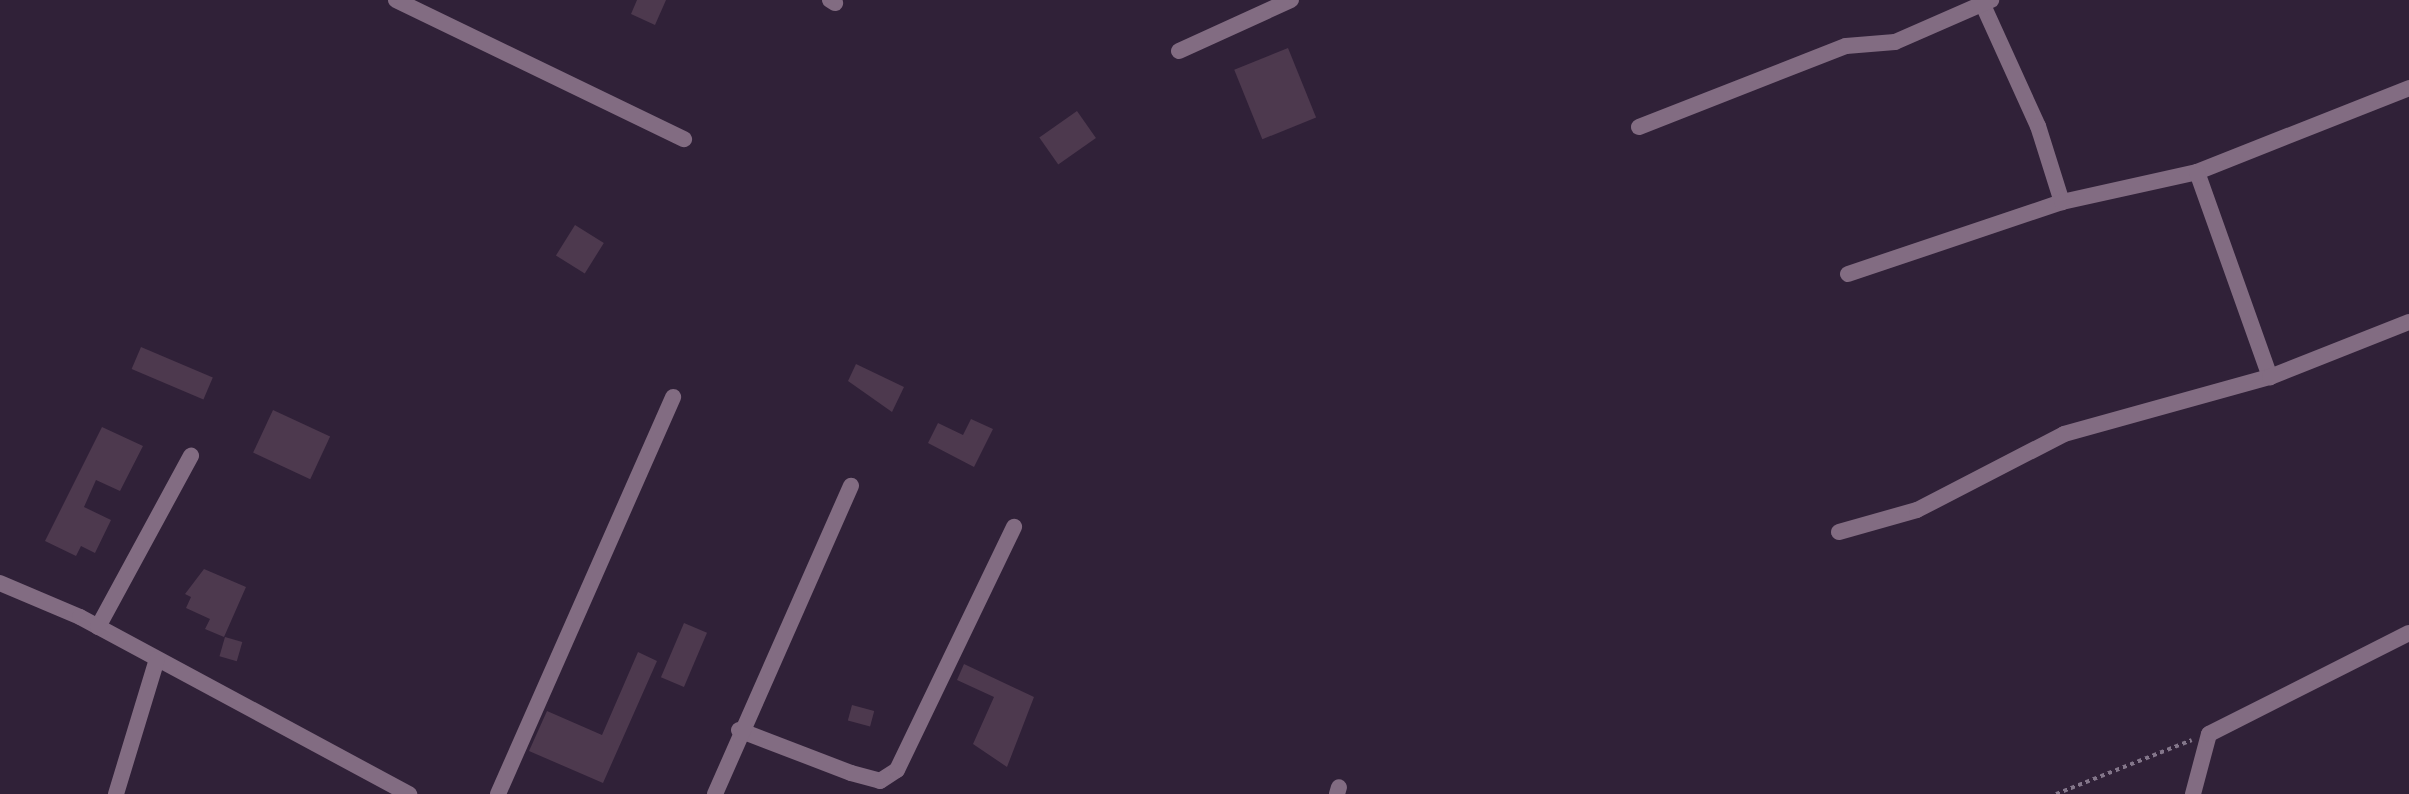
<!DOCTYPE html>
<style>
body{margin:0}
#map{position:relative;width:2409px;height:794px;overflow:hidden;background:#302138;font-family:"DejaVu Sans",sans-serif}
div>[style]{position:absolute}
[style*='--x']{left:calc(var(--x)*1px);top:calc(var(--y)*1px);width:calc(var(--w)*1px);rotate:calc(var(--a)*1deg)}
.building>*{inset:0;background:#4d394e;transform-origin:0 0}
.path>*{height:4px;margin-top:-2px;transform-origin:0;background:repeating-linear-gradient(90deg,#83768a 0 4px,transparent 0 8px)}
.minor>*{height:16px;margin:-8px;padding:0 8px;transform-origin:8px;border-radius:8px;background:#826c82}
span{translate:-50% -50%;white-space:nowrap;text-align:center;line-height:1.15;-webkit-text-stroke:6px #302138;paint-order:stroke}
</style>
<div id="map">
<div class="building">
<div style="clip-path:polygon(637px 0,666px 0,655px 25px,631px 14px)"></div>
<div style="left:1288px;top:48px;width:75px;height:58px;rotate:68deg"></div>
<div style="left:1077px;top:111px;width:33px;height:46px;rotate:55deg"></div>
<div style="left:575px;top:225px;width:34px;height:36px;rotate:32deg"></div>
<div style="left:141px;top:347px;width:78px;height:24px;rotate:23deg"></div>
<div style="clip-path:polygon(856px 364px,904px 387px,892px 412px,848px 381px)"></div>
<div style="left:273px;top:410px;width:63px;height:47px;rotate:25deg"></div>
<div style="clip-path:polygon(971px 419px,993px 429px,974px 467px,928px 443px,938px 423px,963px 435px)"></div>
<div style="clip-path:polygon(102px 427px,143px 446px,120px 491px,96px 480px,84px 507px,111px 520px,95px 553px,81px 546px,76px 556px,45px 541px)"></div>
<div style="clip-path:polygon(204px 569px,246px 587px,224px 637px,205px 629px,210px 619px,186px 608px,191px 597px,185px 594px)"></div>
<div style="left:684px;top:623px;width:25px;height:59px;rotate:23deg"></div>
<div style="left:225px;top:637px;width:18px;height:20px;rotate:16deg"></div>
<div style="clip-path:polygon(638px 652px,657px 661px,603px 783px,529px 751px,547px 711px,602px 735px)"></div>
<div style="clip-path:polygon(964px 664px,1034px 697px,1007px 767px,973px 744px,994px 697px,957px 680px)"></div>
<div style="left:852px;top:705px;width:23px;height:16px;rotate:15deg"></div>
</div>
<div class="path">
<div style="--x:2056;--y:794;--w:146;--a:-21.7"></div>
</div>
<div class="minor">
<div style="--x:396;--y:0;--w:320;--a:25.8"></div>
<div style="--x:830;--y:0;--w:6;--a:31"></div>
<div style="--x:1983;--y:5;--w:133;--a:65.6"></div>
<div style="--x:2038;--y:126;--w:80;--a:72.5"></div>
<div style="--x:1179;--y:51;--w:123;--a:-24.5"></div>
<div style="--x:1639;--y:127;--w:222;--a:-21.4"></div>
<div style="--x:1846;--y:46;--w:49;--a:-4.7"></div>
<div style="--x:1895;--y:42;--w:105;--a:-23.6"></div>
<div style="--x:2197;--y:172;--w:228;--a:-21.6"></div>
<div style="--x:1848;--y:274;--w:226;--a:-18.6"></div>
<div style="--x:2062;--y:202;--w:138;--a:-12.5"></div>
<div style="--x:2197;--y:172;--w:218;--a:70.4"></div>
<div style="--x:1839;--y:532;--w:81;--a:-15.8"></div>
<div style="--x:1917;--y:510;--w:165;--a:-27.3"></div>
<div style="--x:2064;--y:434;--w:214;--a:-15.5"></div>
<div style="--x:2270;--y:377;--w:149;--a:-21.6"></div>
<div style="--x:0;--y:583;--w:87;--a:23"></div>
<div style="--x:80;--y:617;--w:374;--a:28.3"></div>
<div style="--x:98;--y:627;--w:195;--a:-61.5"></div>
<div style="--x:739;--y:730;--w:120;--a:21"></div>
<div style="--x:851;--y:773;--w:30;--a:15"></div>
<div style="--x:880;--y:781;--w:20;--a:-33"></div>
<div style="--x:897;--y:770;--w:270;--a:-64.3"></div>
<div style="--x:116;--y:794;--w:141;--a:-73.1"></div>
<div style="--x:498;--y:794;--w:434;--a:-66.2"></div>
<div style="--x:715;--y:794;--w:337;--a:-66.2"></div>
<div style="--x:1337;--y:794;--w:7;--a:-74"></div>
<div style="--x:2193;--y:794;--w:62;--a:-75.1"></div>
<div style="--x:2209;--y:734;--w:224;--a:-26.8"></div>
</div>
</div>
